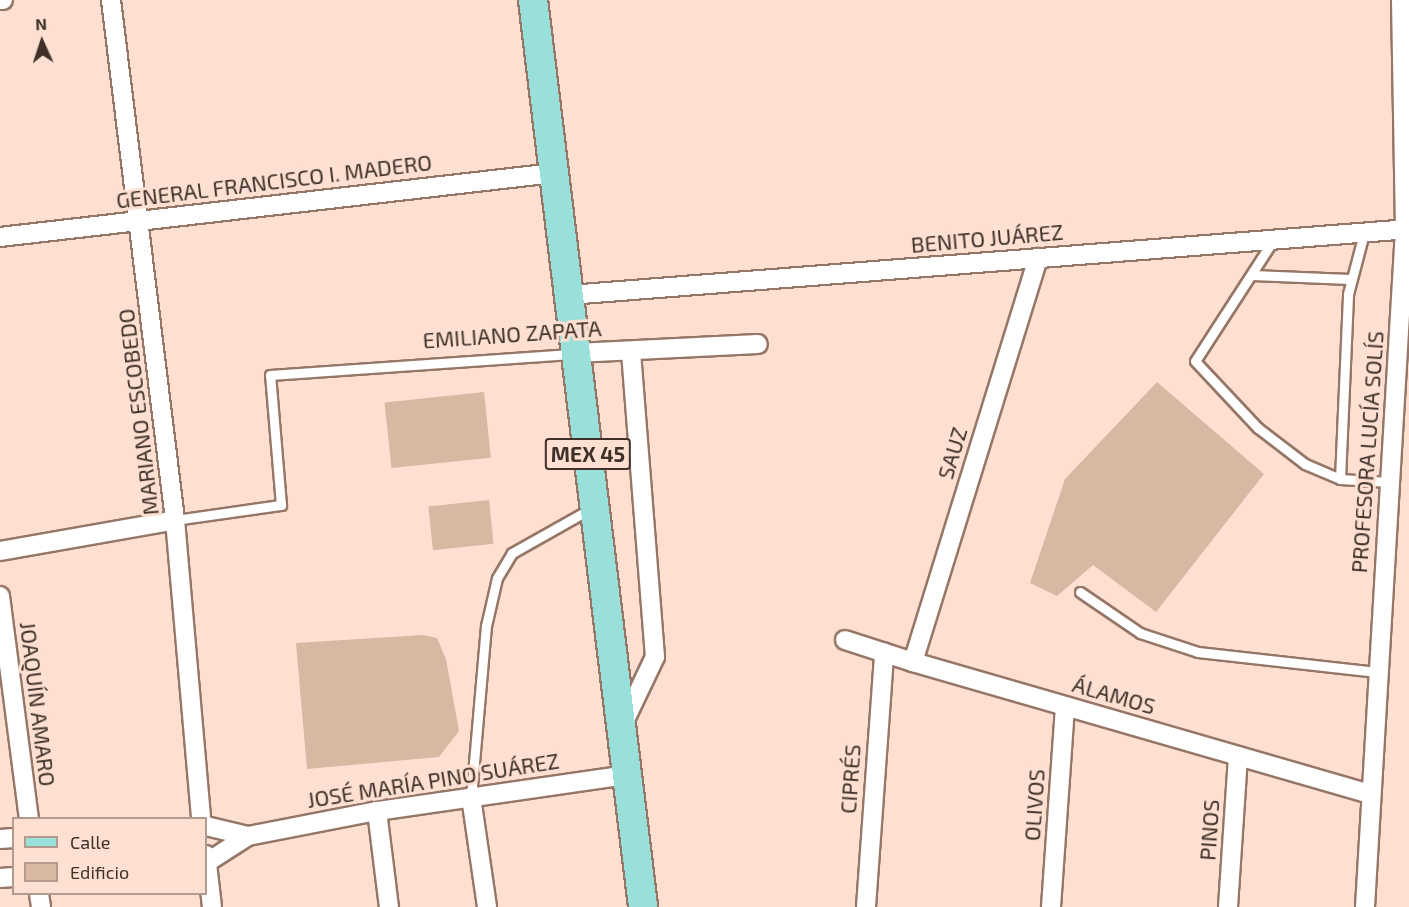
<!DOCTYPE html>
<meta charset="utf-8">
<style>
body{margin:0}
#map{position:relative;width:1409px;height:907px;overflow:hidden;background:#fee0d2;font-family:"Exo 2",sans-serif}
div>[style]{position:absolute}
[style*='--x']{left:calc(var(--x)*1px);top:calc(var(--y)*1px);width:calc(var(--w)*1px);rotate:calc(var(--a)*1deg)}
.building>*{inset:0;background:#d8b7a3;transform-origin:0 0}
.roads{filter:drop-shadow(2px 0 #967666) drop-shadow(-2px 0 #967666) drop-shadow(0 2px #967666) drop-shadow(0 -2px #967666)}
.service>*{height:9px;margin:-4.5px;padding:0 4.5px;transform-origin:4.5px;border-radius:4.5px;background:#fff}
.minor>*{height:18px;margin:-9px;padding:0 9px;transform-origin:9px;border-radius:9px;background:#fff}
.primary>*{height:28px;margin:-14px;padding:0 14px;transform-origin:14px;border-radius:14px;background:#98e0d9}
span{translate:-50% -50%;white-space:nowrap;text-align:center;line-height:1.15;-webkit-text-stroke:6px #fee0d2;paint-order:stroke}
.shield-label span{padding:2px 4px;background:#fee0d2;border:2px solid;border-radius:4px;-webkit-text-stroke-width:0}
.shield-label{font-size:21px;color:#3f312a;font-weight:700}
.street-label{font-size:22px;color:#3f312a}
.legend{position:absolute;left:12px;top:817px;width:195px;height:78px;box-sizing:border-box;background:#fee0d2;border:2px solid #b29a8f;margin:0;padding:8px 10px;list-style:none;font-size:18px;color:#3f312a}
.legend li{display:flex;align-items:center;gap:12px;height:30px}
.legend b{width:30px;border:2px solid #b29a8f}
.north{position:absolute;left:12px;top:12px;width:60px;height:60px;-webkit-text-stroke:4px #fee0d2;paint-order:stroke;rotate:357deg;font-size:16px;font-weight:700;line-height:24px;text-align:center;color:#3f312a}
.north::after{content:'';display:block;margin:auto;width:21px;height:27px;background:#3f312a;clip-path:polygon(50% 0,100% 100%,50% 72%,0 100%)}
</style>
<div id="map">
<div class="building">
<div style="clip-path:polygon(1157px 382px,1264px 474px,1156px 612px,1093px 565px,1057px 596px,1030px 583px,1065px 479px)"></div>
<div style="left:484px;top:392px;width:66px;height:100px;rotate:84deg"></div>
<div style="left:489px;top:500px;width:44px;height:61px;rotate:84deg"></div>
<div style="clip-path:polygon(423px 635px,437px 638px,446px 659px,459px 731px,439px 757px,307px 769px,296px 643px)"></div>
</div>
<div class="roads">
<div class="service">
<div style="--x:1274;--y:239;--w:145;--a:122.9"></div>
<div style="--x:1195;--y:361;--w:92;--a:46.8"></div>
<div style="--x:1258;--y:428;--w:59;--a:37.5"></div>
<div style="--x:1305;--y:464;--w:38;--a:23"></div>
<div style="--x:1340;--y:479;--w:185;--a:-87.5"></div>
<div style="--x:1348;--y:294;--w:63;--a:-75.3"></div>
<div style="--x:1252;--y:275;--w:98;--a:2.3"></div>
<div style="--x:1340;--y:479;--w:49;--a:3.5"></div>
<div style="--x:175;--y:520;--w:107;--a:-8.1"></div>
<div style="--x:281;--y:505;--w:130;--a:-94.8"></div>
<div style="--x:270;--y:375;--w:305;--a:-4"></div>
<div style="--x:1080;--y:592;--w:73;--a:34.3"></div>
<div style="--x:1140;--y:633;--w:61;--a:18.1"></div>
<div style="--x:1198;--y:652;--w:180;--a:6.4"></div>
<div style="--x:471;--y:797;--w:172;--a:-85"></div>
<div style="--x:486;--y:626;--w:49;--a:-77.1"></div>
<div style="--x:497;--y:578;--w:29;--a:-59"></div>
<div style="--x:512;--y:553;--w:90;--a:-29.4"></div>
</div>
<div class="minor">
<div style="--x:0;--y:0;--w:3;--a:0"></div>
<div style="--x:111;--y:0;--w:524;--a:82.98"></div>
<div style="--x:175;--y:520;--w:299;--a:85"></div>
<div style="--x:0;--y:237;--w:558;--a:-6.59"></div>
<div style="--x:569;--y:295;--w:843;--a:-4.49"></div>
<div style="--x:576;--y:353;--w:182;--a:-2.8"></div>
<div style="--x:0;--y:551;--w:178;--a:-10"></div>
<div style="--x:0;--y:596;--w:224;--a:82.6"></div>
<div style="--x:845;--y:640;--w:71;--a:17.9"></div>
<div style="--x:913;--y:662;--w:477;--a:16.1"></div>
<div style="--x:913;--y:662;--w:423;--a:-72.8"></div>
<div style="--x:623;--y:724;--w:74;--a:-64.5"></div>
<div style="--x:655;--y:657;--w:307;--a:-94.5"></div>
<div style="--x:471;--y:797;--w:111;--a:81.7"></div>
<div style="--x:377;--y:811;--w:97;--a:82.9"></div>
<div style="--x:206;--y:826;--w:43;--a:13.4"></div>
<div style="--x:0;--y:839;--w:14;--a:-4"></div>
<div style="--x:206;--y:855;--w:52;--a:83.4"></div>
<div style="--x:206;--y:863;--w:50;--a:-32.7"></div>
<div style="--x:248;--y:836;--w:131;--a:-11"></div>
<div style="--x:377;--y:811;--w:253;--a:-8.2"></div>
<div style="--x:0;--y:878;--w:14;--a:-4"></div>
<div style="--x:39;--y:894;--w:13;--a:81"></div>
<div style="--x:866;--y:907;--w:255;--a:-85.9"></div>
<div style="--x:1051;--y:907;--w:201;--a:-86"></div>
<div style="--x:1228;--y:907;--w:151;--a:-86.2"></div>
<div style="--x:1365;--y:907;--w:679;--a:-86.62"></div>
<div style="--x:1405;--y:229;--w:229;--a:-91"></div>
</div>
<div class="primary">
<div style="--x:533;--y:0;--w:914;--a:83.08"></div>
</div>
</div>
<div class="shield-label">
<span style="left:588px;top:454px">MEX 45</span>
</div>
<div class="street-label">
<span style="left:274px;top:181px;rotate:-7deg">GENERAL FRANCISCO I. MADERO</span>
<span style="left:987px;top:238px;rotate:-5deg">BENITO JUÁREZ</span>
<span style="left:512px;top:334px;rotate:-4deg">EMILIANO ZAPATA</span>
<span style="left:138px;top:412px;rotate:-97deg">MARIANO ESCOBEDO</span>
<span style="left:1367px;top:452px;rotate:-86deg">PROFESORA LUCÍA SOLÍS</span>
<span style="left:952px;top:453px;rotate:-73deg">SAUZ</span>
<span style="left:1114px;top:695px;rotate:16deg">ÁLAMOS</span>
<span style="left:38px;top:704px;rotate:83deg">JOAQUÍN AMARO</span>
<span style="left:850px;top:779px;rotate:-86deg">CIPRÉS</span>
<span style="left:433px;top:780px;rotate:-9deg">JOSÉ MARÍA PINO SUÁREZ</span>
<span style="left:1034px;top:805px;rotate:-86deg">OLIVOS</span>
<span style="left:1209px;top:830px;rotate:-86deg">PINOS</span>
</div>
<ul class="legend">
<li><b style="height:8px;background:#98e0d9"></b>Calle</li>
<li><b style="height:16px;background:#d8b7a3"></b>Edificio</li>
</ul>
<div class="north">N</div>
</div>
